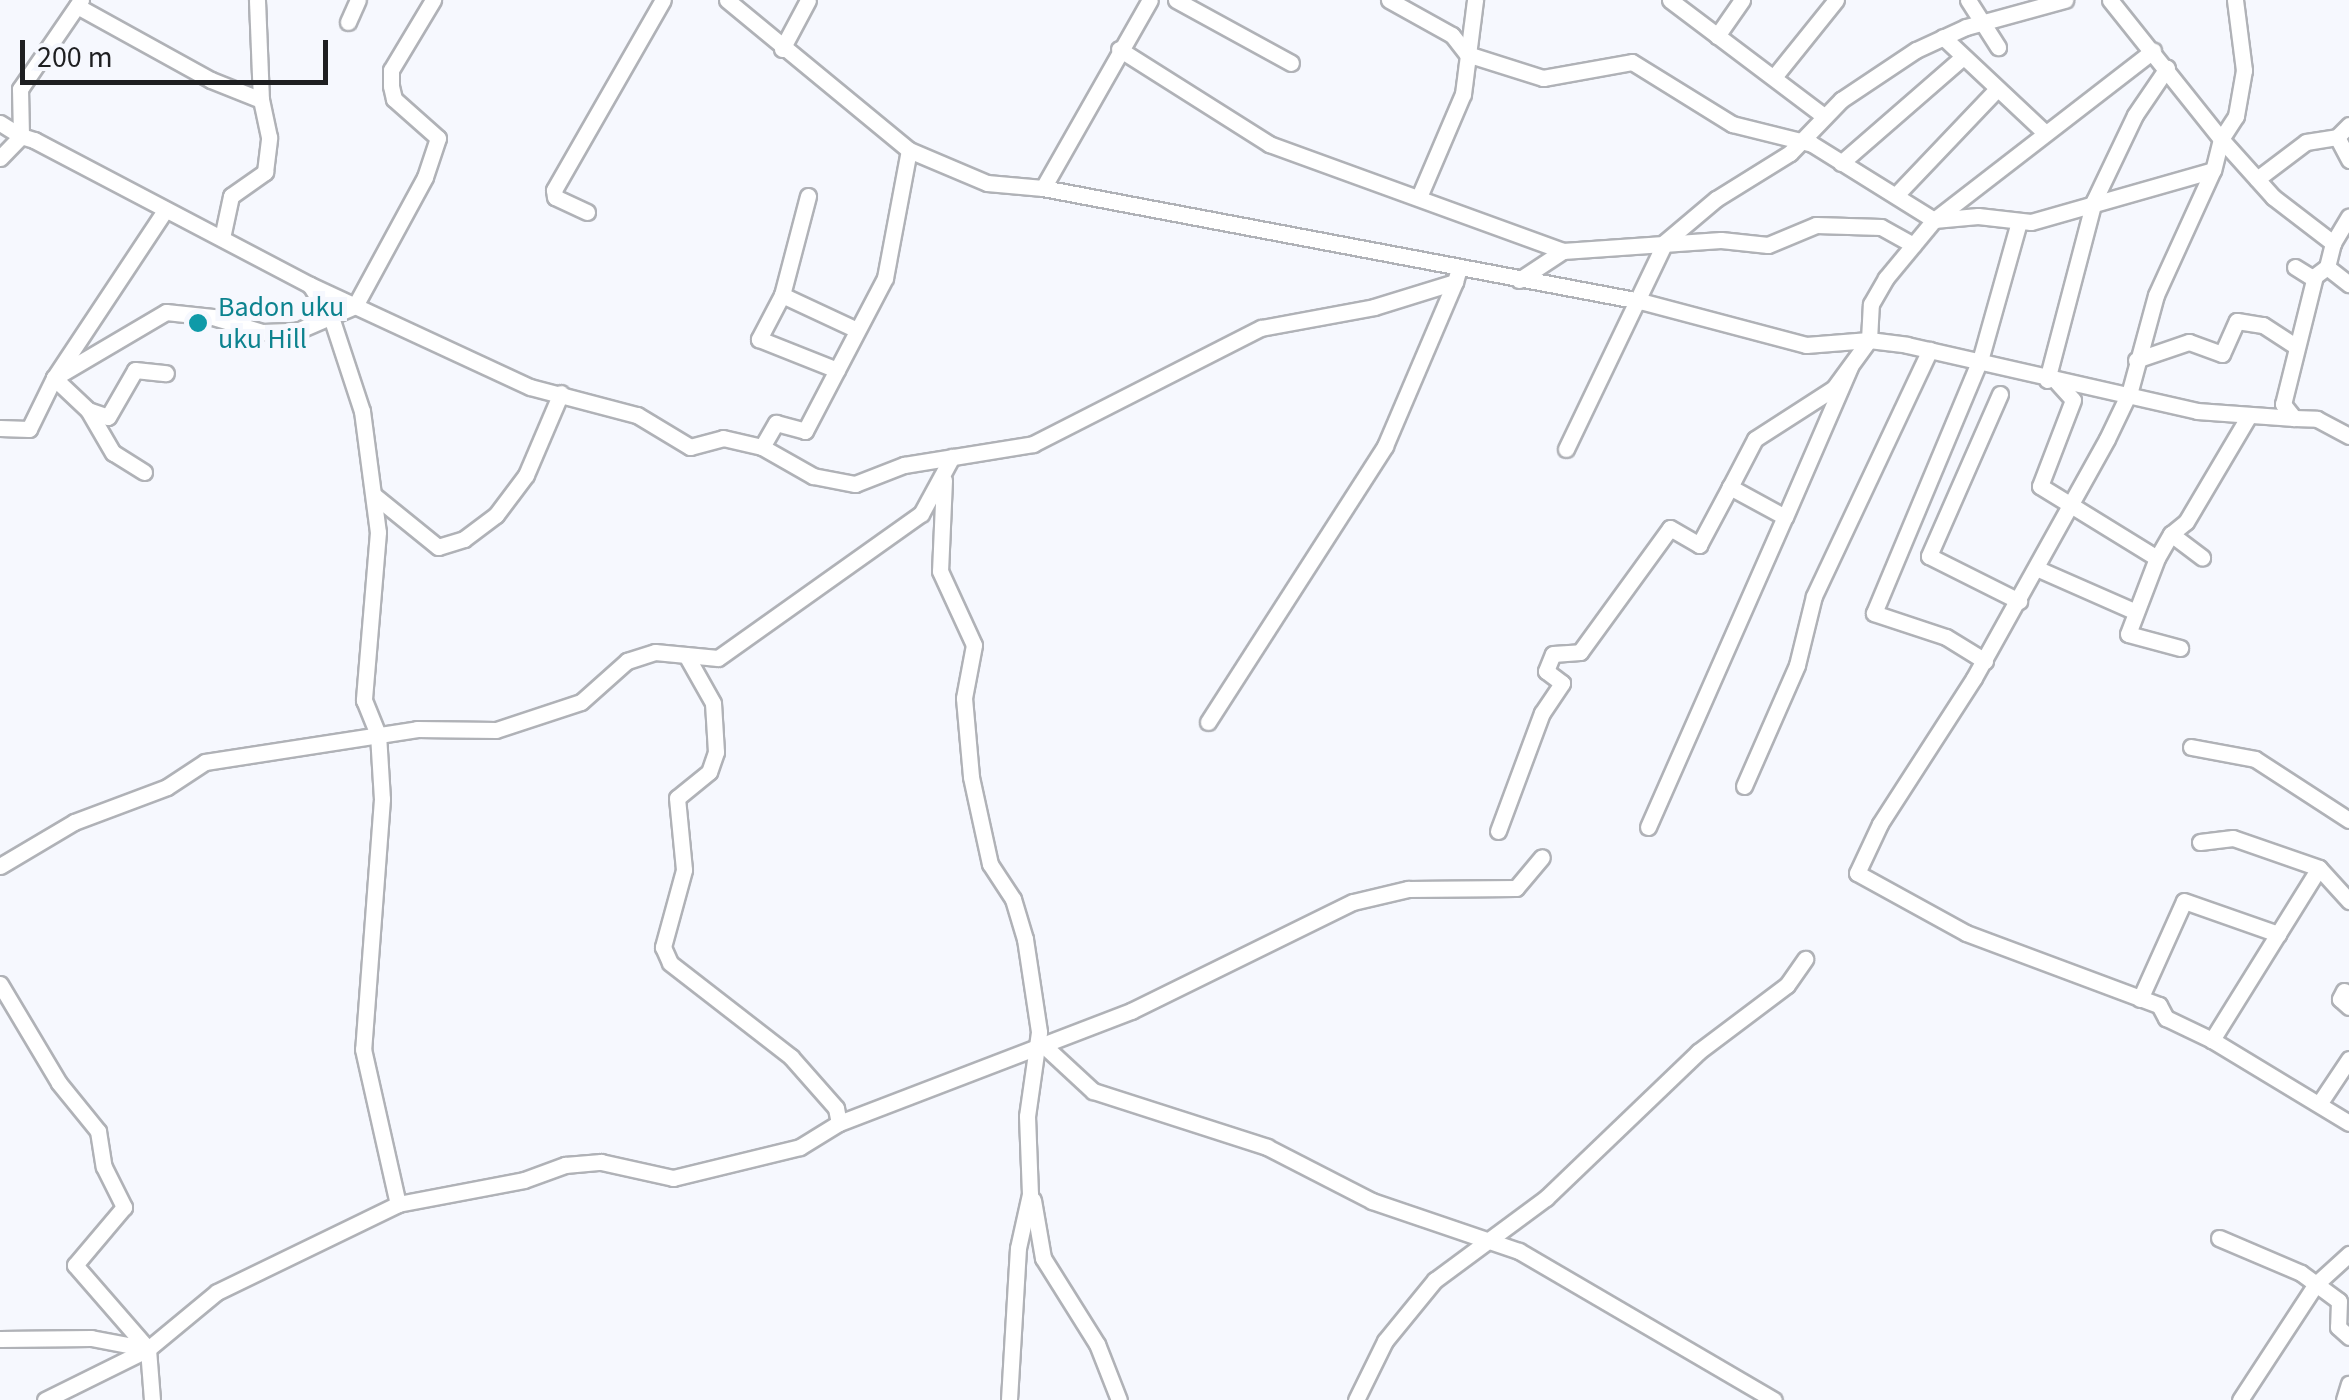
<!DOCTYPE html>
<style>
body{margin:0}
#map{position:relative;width:2349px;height:1400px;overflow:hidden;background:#f6f8fe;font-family:"Source Sans 3",sans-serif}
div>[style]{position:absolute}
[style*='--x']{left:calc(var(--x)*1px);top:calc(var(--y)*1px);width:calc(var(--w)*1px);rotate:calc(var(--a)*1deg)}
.roads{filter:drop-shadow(2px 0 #b0b2b7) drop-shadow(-2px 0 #b0b2b7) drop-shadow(0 2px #b0b2b7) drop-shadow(0 -2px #b0b2b7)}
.minor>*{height:15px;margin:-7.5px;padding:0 7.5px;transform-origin:7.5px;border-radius:7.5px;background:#fff}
.dots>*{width:28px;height:28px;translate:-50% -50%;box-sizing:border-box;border:5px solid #f6f8fe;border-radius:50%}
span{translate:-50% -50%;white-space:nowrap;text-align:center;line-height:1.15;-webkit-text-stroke:10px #f6f8fe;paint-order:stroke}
.culture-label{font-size:28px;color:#0d838f}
.left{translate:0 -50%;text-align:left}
.scale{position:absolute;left:20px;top:40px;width:308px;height:45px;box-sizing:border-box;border:5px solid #1e1f21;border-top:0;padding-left:12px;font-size:30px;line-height:35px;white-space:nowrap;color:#1e1f21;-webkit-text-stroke:8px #f6f8fe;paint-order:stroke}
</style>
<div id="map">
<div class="roads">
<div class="minor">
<div style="--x:727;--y:0;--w:236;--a:39.5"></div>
<div style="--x:909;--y:150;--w:85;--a:22.9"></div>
<div style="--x:987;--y:183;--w:56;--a:5.1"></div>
<div style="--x:1043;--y:188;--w:608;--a:10.72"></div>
<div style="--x:1640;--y:301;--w:172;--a:14.8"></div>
<div style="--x:1806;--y:345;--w:63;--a:-4.5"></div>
<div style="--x:1869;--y:340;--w:38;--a:7"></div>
<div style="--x:1907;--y:345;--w:297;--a:12.8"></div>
<div style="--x:2197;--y:411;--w:97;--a:4.1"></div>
<div style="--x:1176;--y:0;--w:131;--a:28.7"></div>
<div style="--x:1389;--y:0;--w:72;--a:29.1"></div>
<div style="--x:1452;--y:35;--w:24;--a:52"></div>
<div style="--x:1467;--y:54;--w:80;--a:17.5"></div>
<div style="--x:1543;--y:78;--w:90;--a:-10.2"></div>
<div style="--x:1632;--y:62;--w:118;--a:31.8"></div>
<div style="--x:1732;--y:124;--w:82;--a:14"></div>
<div style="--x:1812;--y:144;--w:144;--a:31.9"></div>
<div style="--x:1934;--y:220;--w:44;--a:-5.2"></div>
<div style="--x:1978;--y:216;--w:53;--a:6.5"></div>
<div style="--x:2031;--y:222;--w:189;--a:-15.9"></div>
<div style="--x:1670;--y:0;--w:193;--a:37"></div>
<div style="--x:1968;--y:0;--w:56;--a:57.4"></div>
<div style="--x:2110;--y:0;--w:178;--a:51.4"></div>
<div style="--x:2221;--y:139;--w:32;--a:104"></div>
<div style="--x:2213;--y:170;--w:137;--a:114.5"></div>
<div style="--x:2156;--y:295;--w:99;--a:105.2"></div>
<div style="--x:2130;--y:391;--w:53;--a:115.6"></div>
<div style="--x:2107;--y:439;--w:274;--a:119.1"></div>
<div style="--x:1974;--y:678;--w:174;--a:122.8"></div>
<div style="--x:1880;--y:824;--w:54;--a:115.1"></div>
<div style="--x:1857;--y:873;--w:124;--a:28.8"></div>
<div style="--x:1966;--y:933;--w:206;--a:20.5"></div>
<div style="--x:2159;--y:1005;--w:15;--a:62"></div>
<div style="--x:2166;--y:1018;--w:51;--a:25.6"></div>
<div style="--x:2235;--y:0;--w:71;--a:82.7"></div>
<div style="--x:2244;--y:70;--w:47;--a:99.9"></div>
<div style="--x:2236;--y:116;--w:27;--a:123"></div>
<div style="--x:2221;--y:139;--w:78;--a:48.1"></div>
<div style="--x:2273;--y:197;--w:76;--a:37.5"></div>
<div style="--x:2333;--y:243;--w:25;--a:104"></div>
<div style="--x:2327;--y:267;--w:15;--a:143"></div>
<div style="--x:2315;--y:276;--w:132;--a:104"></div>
<div style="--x:2283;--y:404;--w:18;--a:52"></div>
<div style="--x:2294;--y:418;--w:23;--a:2"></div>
<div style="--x:2317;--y:419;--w:36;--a:28"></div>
<div style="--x:77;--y:6;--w:153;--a:28.9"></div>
<div style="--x:211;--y:80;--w:54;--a:21.8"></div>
<div style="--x:348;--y:22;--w:24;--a:-66"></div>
<div style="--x:1717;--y:36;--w:44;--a:-55.2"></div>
<div style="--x:1943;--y:37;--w:137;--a:43.2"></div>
<div style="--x:782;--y:49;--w:55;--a:-62"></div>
<div style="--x:1119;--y:49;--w:178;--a:32.3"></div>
<div style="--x:1269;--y:144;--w:313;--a:20"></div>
<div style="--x:1774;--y:77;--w:99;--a:-51.2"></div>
<div style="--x:0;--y:123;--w:25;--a:32"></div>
<div style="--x:21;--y:136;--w:47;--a:-91.2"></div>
<div style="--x:20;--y:89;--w:108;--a:-55.6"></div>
<div style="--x:2337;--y:137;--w:26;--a:62"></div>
<div style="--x:0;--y:158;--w:30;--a:-46"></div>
<div style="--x:21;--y:136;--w:14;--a:17"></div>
<div style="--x:34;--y:140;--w:312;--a:27.7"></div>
<div style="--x:310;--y:285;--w:41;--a:57.8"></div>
<div style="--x:332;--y:320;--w:96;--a:71.8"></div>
<div style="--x:362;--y:411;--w:122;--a:82.5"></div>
<div style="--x:378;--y:532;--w:169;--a:94.8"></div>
<div style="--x:364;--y:700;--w:37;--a:68"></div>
<div style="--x:378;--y:734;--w:65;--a:86.5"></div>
<div style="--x:382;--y:799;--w:251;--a:94.3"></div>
<div style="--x:363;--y:1049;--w:159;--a:77.3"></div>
<div style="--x:1841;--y:163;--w:160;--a:-41"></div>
<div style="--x:2257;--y:179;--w:61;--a:-37.1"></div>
<div style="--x:2306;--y:142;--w:31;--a:-9"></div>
<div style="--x:2337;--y:137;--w:17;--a:-45"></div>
<div style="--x:1043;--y:188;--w:216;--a:-60.4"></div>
<div style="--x:1897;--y:194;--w:145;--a:-46.4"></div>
<div style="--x:808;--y:196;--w:102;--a:104.7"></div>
<div style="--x:782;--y:295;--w:81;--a:25"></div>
<div style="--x:1419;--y:197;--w:112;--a:-66.9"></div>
<div style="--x:1463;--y:94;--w:95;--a:-82.7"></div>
<div style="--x:587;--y:212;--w:35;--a:-155"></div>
<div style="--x:555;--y:197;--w:7;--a:-98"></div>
<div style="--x:554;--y:190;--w:219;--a:-60.2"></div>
<div style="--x:222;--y:238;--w:43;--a:-77.9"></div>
<div style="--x:231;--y:196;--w:42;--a:-35.2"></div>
<div style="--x:265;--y:172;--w:35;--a:-83"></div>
<div style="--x:269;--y:137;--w:38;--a:-102"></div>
<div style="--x:261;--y:100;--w:100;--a:-92.3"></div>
<div style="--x:2333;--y:243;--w:31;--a:-59"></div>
<div style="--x:2295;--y:267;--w:22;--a:32"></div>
<div style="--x:2327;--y:267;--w:28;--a:38"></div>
<div style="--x:1519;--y:280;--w:53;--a:-33.4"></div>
<div style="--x:1563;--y:251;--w:158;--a:-4"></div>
<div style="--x:1721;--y:240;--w:47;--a:6.1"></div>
<div style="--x:1768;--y:245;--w:52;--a:-22.6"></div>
<div style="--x:1816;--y:225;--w:65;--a:1.8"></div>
<div style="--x:1881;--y:227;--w:37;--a:29"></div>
<div style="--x:310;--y:285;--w:242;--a:24.9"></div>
<div style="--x:530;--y:387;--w:111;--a:14.7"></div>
<div style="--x:637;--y:415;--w:62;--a:31.1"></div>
<div style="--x:690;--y:447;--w:34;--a:-15"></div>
<div style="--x:723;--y:438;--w:40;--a:13"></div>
<div style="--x:762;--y:447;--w:59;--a:29.6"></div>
<div style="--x:813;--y:476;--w:43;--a:10.8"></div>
<div style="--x:855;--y:484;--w:53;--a:-21.2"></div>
<div style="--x:904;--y:465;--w:131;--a:-9.2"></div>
<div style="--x:1033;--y:444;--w:256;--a:-27"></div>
<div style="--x:1261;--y:328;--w:115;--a:-10.5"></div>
<div style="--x:1374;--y:307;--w:85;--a:-17.2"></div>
<div style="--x:1455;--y:282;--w:15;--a:-74"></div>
<div style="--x:782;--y:295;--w:50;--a:117.6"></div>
<div style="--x:759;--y:339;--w:84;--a:21.7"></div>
<div style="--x:2136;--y:360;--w:56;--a:-18.8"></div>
<div style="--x:2189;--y:342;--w:35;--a:20"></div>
<div style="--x:2222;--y:354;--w:36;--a:-66"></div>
<div style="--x:2237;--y:321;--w:26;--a:9"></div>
<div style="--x:2263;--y:325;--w:38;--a:33"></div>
<div style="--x:1850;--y:367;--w:163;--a:113.4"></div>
<div style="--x:1785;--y:517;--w:63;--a:-151.4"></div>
<div style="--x:1730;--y:487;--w:54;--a:-62.5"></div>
<div style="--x:1755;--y:439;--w:94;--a:-32.8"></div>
<div style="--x:1834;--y:388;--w:59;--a:-53.9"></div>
<div style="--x:1869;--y:340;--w:36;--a:-87"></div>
<div style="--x:1871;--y:304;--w:30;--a:-60"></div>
<div style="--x:1886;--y:278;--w:75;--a:-50.4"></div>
<div style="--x:1934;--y:220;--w:277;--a:-37.7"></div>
<div style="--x:2047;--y:380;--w:185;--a:-75.3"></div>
<div style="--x:2094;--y:201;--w:95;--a:-64.5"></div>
<div style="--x:2135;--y:115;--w:57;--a:-55.8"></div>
<div style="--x:2056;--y:381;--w:25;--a:48"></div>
<div style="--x:2073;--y:400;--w:92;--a:111"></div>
<div style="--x:2040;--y:486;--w:137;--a:31.6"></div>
<div style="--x:2157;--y:558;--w:28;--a:-60"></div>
<div style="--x:2171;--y:534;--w:39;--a:37"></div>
<div style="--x:2000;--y:394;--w:177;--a:113.7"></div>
<div style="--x:1929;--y:556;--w:101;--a:26.6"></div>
<div style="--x:88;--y:410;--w:21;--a:19"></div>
<div style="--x:108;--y:417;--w:54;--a:-60.1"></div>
<div style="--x:135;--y:370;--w:31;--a:6"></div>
<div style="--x:0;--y:428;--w:29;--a:2"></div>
<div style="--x:29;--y:429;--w:57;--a:-63.9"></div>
<div style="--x:54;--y:378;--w:199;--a:-56.5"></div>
<div style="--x:762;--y:447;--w:28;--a:-60"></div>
<div style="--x:776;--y:423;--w:30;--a:15"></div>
<div style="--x:805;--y:431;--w:173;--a:-62.4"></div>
<div style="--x:885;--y:278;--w:130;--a:-79.4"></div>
<div style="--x:1566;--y:449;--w:229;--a:-64.4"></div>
<div style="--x:1665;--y:242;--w:67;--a:-40.1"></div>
<div style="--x:1716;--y:199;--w:87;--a:-31.9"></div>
<div style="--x:1790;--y:153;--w:74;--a:-46.1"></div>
<div style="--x:1841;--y:100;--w:90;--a:-33.7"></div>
<div style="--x:1916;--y:50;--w:55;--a:-24.7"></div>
<div style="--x:1966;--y:27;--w:103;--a:-15.3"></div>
<div style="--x:144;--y:472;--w:36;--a:-148"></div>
<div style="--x:113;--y:453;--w:50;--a:-120.2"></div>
<div style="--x:88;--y:410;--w:47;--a:-136.7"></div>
<div style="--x:54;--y:378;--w:130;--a:-30.5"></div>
<div style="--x:166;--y:312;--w:47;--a:6.1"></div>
<div style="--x:213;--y:317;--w:51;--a:17"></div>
<div style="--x:262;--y:332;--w:35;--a:-2"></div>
<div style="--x:297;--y:331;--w:63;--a:-23.3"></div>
<div style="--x:355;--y:306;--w:147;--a:-61.5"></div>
<div style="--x:425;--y:177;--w:41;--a:-71.6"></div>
<div style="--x:438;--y:138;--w:59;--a:-138.4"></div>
<div style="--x:394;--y:99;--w:13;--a:-103"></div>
<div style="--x:391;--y:86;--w:16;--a:-90"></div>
<div style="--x:391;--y:70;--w:82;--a:-59"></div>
<div style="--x:944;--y:480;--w:91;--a:92.5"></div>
<div style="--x:940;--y:571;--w:81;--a:65.3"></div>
<div style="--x:974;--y:645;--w:54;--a:100.7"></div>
<div style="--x:964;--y:698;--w:79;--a:84.9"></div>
<div style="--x:971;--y:777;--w:89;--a:77.7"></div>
<div style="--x:990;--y:864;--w:42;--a:56.7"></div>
<div style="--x:1013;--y:899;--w:42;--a:73.3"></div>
<div style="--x:1025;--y:939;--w:94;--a:81.4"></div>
<div style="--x:1039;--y:1032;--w:85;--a:98.1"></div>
<div style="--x:1027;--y:1116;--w:78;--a:87.8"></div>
<div style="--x:1030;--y:1194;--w:55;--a:102.5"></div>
<div style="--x:1018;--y:1248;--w:152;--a:93.4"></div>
<div style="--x:375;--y:496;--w:81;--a:39"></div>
<div style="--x:438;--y:547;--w:27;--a:-17"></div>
<div style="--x:464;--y:539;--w:40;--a:-37"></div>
<div style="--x:496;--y:515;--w:50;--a:-53.1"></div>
<div style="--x:526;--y:475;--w:89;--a:-66.9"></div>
<div style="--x:2171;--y:534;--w:19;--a:-39"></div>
<div style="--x:2186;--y:522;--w:120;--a:-59.4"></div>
<div style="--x:2157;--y:558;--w:81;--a:110.9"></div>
<div style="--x:2128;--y:634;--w:54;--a:15.1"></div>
<div style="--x:2036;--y:568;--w:109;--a:23.7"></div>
<div style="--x:686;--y:655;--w:55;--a:60.6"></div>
<div style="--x:713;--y:703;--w:49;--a:86.5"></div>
<div style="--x:716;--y:752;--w:21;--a:109"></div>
<div style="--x:709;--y:772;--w:41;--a:140.9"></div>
<div style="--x:677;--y:798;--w:72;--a:84.4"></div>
<div style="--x:684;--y:870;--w:80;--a:105.3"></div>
<div style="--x:663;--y:947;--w:17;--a:66"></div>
<div style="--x:670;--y:963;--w:153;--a:37.8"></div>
<div style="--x:791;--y:1057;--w:68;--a:48.6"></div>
<div style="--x:836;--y:1108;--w:15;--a:79"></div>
<div style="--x:1985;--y:661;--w:46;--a:-148.4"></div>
<div style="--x:1946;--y:637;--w:76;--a:-161.6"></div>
<div style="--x:1874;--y:613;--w:277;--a:-67.3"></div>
<div style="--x:1981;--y:357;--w:137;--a:-74.3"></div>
<div style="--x:1208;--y:722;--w:328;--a:-57.3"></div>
<div style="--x:1385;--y:446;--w:178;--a:-66.9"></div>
<div style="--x:2191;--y:747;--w:65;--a:10.6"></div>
<div style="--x:2255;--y:759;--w:112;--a:33"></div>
<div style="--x:1744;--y:786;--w:132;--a:-66.3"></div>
<div style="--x:1797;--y:665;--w:71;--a:-76.2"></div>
<div style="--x:1814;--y:596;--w:272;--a:-64.8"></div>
<div style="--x:1648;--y:827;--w:339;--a:-66.2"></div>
<div style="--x:1498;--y:831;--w:126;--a:-69.6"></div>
<div style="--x:1542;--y:713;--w:36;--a:-56"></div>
<div style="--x:1562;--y:683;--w:20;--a:-143"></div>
<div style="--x:1546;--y:671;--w:18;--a:-68"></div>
<div style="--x:1553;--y:654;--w:27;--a:-4"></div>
<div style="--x:1580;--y:652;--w:153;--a:-54"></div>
<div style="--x:1670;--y:528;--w:34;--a:30"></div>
<div style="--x:1699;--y:545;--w:66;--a:-61.9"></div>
<div style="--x:2200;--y:842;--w:33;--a:-7"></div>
<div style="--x:2233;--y:838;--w:91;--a:19.2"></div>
<div style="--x:2319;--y:868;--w:45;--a:47.7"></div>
<div style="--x:0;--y:866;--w:86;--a:-30.7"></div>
<div style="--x:74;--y:822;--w:99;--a:-20.6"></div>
<div style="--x:167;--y:787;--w:45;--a:-33.3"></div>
<div style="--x:205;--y:762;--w:215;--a:-8.8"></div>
<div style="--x:417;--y:729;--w:79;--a:0.7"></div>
<div style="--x:496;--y:730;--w:89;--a:-18.2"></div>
<div style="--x:581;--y:702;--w:62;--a:-41.7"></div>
<div style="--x:627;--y:661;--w:29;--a:-18"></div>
<div style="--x:655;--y:652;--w:63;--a:5.4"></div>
<div style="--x:718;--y:658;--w:249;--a:-35.4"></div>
<div style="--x:921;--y:514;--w:65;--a:-61.5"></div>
<div style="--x:2319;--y:868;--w:203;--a:121.9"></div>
<div style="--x:2212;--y:1040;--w:160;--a:31.2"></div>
<div style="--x:0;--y:984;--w:115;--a:59.2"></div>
<div style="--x:59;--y:1083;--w:62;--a:50.9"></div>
<div style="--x:98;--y:1131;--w:36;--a:81"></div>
<div style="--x:104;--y:1167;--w:45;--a:63.4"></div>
<div style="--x:124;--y:1207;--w:76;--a:130.2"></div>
<div style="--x:75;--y:1265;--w:111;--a:49"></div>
<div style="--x:148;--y:1349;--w:51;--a:85.5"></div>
<div style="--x:2344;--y:991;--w:9;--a:117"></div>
<div style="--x:2340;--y:999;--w:12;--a:42"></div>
<div style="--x:2140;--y:999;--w:107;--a:-65.8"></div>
<div style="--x:2184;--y:901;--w:100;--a:19.3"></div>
<div style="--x:1039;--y:1041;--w:74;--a:42.8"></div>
<div style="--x:1093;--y:1091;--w:183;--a:17.8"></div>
<div style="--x:1267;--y:1147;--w:118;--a:27.2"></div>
<div style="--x:1372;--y:1201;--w:155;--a:18.8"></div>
<div style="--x:1519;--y:1251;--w:295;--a:30.3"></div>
<div style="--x:2319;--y:1104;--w:54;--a:-56.3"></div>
<div style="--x:1033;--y:1200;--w:59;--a:80.2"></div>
<div style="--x:1043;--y:1258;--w:102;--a:57.9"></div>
<div style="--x:1097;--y:1344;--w:60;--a:68.6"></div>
<div style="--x:2219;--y:1238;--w:89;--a:23.1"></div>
<div style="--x:2301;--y:1273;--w:47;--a:36.4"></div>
<div style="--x:2339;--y:1301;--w:26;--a:92"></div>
<div style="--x:2338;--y:1327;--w:15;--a:42"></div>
<div style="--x:0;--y:1339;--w:91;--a:-0.6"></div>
<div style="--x:91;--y:1338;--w:58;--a:10.9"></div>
<div style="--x:45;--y:1400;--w:115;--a:-26.3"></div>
<div style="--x:148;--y:1349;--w:89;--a:-39.6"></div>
<div style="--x:217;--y:1292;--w:201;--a:-25.9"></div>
<div style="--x:398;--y:1204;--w:128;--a:-10.8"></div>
<div style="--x:524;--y:1180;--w:44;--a:-20.1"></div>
<div style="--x:565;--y:1165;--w:36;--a:-5"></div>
<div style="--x:601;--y:1162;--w:74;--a:12.5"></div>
<div style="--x:673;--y:1178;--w:131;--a:-13.7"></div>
<div style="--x:800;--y:1147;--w:46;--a:-31.6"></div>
<div style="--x:839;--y:1123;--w:313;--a:-21"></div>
<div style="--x:1131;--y:1011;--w:247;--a:-26.2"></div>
<div style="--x:1353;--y:902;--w:57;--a:-13.3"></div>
<div style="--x:1408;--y:889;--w:108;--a:-0.5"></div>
<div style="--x:1516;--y:888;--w:40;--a:-50"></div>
<div style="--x:1356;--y:1400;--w:66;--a:-63.8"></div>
<div style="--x:1385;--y:1341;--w:79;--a:-50.7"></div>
<div style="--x:1435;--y:1280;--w:138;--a:-36.5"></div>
<div style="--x:1546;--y:1198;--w:211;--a:-43.8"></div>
<div style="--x:1698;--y:1052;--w:111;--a:-37"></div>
<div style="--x:1787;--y:985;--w:32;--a:-55"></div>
<div style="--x:2240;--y:1400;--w:139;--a:-56.8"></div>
<div style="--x:2316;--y:1284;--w:45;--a:-42.3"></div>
<div style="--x:2344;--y:1400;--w:17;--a:-73"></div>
</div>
</div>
<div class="dots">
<div style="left:198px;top:323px;background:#0f9aa8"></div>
</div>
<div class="culture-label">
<span class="left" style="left:218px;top:323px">Badon uku<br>uku Hill</span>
</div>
<div class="scale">200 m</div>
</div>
